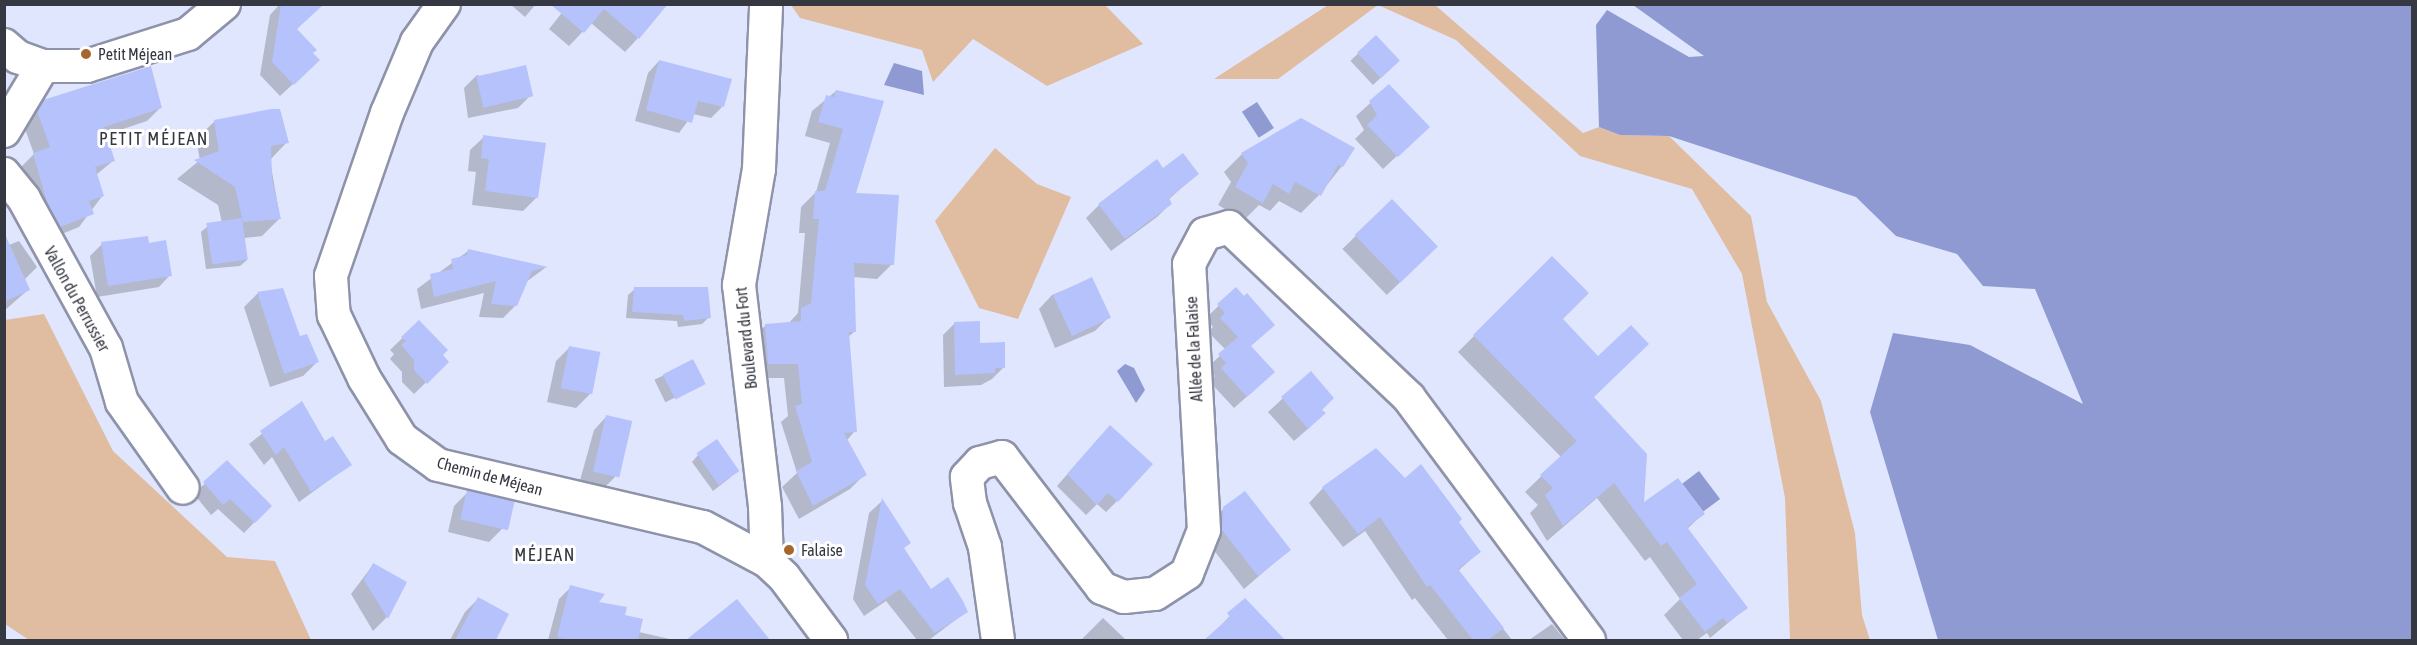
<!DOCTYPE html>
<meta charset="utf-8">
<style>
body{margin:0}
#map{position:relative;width:2417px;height:645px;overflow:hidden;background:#e0e6fe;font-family:"Asap Condensed",sans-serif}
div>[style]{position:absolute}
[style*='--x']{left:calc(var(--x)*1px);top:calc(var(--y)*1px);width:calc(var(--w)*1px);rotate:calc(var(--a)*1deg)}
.green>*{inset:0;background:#e0bda0}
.water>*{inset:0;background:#8e9ad1;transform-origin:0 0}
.shadow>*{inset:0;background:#0003;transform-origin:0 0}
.building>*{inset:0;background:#b6c2fc;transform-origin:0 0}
.roads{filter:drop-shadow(2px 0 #8e93a9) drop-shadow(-2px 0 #8e93a9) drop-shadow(0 2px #8e93a9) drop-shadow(0 -2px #8e93a9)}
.street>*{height:32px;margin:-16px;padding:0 16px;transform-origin:16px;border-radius:16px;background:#fff}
.dots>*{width:16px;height:16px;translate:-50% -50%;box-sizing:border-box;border:3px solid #fff;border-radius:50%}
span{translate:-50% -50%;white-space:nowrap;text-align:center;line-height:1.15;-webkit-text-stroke:6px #fff;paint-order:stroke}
.poi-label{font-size:16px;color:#353741}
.left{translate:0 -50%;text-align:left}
.street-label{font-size:16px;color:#353741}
.neighbourhood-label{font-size:18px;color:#353741;letter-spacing:1.5px}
.frame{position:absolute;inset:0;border:6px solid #353741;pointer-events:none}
</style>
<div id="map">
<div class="green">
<div style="clip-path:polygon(791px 5px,1105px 5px,1143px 44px,1047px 86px,973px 39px,933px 82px,922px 50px,800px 18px)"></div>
<div style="clip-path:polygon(1328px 5px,1435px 5px,1583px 133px,1599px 127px,1620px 135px,1669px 136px,1751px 216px,1767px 302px,1821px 401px,1855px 533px,1862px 615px,1870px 640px,1790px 640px,1785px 498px,1742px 274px,1692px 189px,1580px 156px,1456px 40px,1378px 5px,1278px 79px,1214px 79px)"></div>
<div style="clip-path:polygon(995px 148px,1037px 184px,1071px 197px,1018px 319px,979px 308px,935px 221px)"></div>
<div style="clip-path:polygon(44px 314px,113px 451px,227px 557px,275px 561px,311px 640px,29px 640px,5px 624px,5px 320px)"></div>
</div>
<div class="water">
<div style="clip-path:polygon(1633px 5px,2412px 5px,2412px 640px,1938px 640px,1870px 412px,1893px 333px,1970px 345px,2083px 404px,2035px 289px,1983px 286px,1957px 254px,1896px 236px,1856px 197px,1669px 136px,1620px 135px,1599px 127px,1596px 25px,1607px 10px,1689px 57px,1704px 56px)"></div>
<div style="clip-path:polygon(894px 63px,922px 71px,924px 95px,884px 85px)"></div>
<div style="left:1257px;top:102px;width:31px;height:18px;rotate:57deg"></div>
<div style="clip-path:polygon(1125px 364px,1134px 368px,1145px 390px,1136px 403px,1117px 371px)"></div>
<div style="left:1699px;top:471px;width:35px;height:21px;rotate:53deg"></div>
</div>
<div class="shadow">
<div style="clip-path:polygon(280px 4px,323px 4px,296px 29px,311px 53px,305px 73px,280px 96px,260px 75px,270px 15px)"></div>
<div style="clip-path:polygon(510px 4px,536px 4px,525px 17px)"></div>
<div style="clip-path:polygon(569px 4px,650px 4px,638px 38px,625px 52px,591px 23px,569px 46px,549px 29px)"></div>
<div style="left:1376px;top:37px;width:33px;height:35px;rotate:47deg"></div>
<div style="clip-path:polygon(659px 61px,722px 107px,711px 118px,693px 114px,679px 133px,635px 121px,648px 73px)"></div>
<div style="clip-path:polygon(477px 75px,531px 95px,518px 108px,468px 118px,464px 88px)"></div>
<div style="clip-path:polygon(1389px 86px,1414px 140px,1383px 169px,1355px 139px,1364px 130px,1356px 116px)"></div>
<div style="clip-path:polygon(836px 91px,882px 102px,854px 194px,892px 264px,877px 279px,853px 277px,854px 332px,848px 337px,855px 431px,847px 440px,865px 474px,850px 489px,799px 519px,782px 487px,797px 473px,781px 422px,788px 416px,784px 378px,754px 378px,751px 340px,766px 325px,788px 324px,798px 313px,805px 233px,799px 233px,801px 207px,816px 192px,830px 143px,805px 136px,812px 111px)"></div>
<div style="clip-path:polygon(44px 102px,160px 108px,147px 121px,105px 135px,114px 160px,96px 175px,103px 195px,79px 227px,47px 240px,36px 220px,20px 168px,34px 154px,24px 126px)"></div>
<div style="clip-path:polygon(1301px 120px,1342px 166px,1319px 195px,1301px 213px,1279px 201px,1270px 211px,1259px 205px,1244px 220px,1218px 205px,1231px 182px,1224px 172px,1242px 154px)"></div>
<div style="clip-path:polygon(215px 121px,287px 142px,270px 160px,280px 218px,262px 236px,244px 238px,247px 260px,240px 266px,206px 269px,201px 232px,208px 226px,222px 223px,218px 205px,177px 179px,200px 160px,196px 139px)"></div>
<div style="clip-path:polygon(484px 137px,537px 197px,523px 211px,472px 205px,476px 172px,468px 171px,470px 150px)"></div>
<div style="clip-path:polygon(1163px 170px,1197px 174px,1168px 200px,1170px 204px,1157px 217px,1111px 251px,1086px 218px,1099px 205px)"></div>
<div style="left:1392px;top:201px;width:64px;height:69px;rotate:46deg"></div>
<div style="clip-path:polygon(4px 236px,9px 245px,19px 241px,37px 267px,25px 279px,29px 289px,4px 311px)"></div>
<div style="clip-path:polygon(102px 244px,148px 245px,170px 275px,159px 287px,97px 297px,90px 256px)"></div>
<div style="clip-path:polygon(468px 251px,545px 268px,526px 282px,516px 305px,503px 318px,479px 317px,484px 293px,421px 309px,417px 289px)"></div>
<div style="clip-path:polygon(1552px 258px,1561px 319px,1592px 397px,1643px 505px,1703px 514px,1687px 529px,1746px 608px,1710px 638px,1707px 633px,1697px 640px,1683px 640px,1664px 615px,1680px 599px,1650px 557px,1645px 561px,1597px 498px,1547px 541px,1530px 513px,1538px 505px,1525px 492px,1561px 457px,1458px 352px)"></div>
<div style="clip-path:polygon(1091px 279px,1109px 317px,1095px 331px,1055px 348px,1039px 309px,1052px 295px)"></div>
<div style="clip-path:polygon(282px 289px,299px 338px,317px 362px,303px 376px,270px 387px,244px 307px,257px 294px)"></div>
<div style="clip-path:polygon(635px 289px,709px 317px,702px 324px,678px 327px,677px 321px,626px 318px,628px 295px)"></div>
<div style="clip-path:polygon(1236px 289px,1260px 385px,1234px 408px,1209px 381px,1215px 376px,1207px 368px,1226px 350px,1208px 332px,1213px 327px,1206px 318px)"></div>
<div style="clip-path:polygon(419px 322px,447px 362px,414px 394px,402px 382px,402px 372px,390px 359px,394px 354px,390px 350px)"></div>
<div style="clip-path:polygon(955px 323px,1004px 367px,992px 379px,981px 385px,944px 387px,943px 335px)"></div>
<div style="clip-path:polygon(569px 348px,590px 394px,576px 408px,547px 402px,556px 361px)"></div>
<div style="left:693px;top:361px;width:25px;height:43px;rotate:64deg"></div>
<div style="clip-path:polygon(1310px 373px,1321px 410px,1310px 427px,1294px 441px,1268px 412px)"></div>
<div style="clip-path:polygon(301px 403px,325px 443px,350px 465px,299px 502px,272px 457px,264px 465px,249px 444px)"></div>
<div style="clip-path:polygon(606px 417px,615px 477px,603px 489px,579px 484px,594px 430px)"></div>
<div style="clip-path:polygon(1099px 438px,1117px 501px,1106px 512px,1097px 504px,1086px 515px,1057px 486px)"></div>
<div style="clip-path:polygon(698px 455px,731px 477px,713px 491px,692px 462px)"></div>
<div style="clip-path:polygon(227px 462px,270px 506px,244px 533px,218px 509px,211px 515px,194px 494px)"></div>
<div style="clip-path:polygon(1405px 480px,1457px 522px,1479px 552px,1458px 571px,1512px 640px,1448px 640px,1415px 598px,1412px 600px,1365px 531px,1343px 547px,1309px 503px,1323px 488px)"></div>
<div style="clip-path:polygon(468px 492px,503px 528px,489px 542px,448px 532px,454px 506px)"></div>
<div style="clip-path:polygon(882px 501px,903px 549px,930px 591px,966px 612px,929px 640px,917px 640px,886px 601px,864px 616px,853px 599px,869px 513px)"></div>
<div style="clip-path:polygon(1224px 508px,1289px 550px,1244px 589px,1209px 544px,1210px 523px)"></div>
<div style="clip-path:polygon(373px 565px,405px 582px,386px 618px,373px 631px,351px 594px)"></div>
<div style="clip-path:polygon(571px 587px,639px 632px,674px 640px,548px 640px,559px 599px)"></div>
<div style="clip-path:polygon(478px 599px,507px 615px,495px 640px,450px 640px,465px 612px)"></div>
<div style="clip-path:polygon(1245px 600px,1273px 630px,1264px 640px,1207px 640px)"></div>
<div style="clip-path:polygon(1103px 618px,1126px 640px,1081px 640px)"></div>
<div style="clip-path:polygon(1552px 624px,1565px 640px,1529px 640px)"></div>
<div style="clip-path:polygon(698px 635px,743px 638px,703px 640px)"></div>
</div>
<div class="building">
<div style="clip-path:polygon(281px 4px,324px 4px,297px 29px,317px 50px,313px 53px,320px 60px,294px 85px,272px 62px)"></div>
<div style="clip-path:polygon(550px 4px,668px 4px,639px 39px,604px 9px,584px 33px)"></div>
<div style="left:1376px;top:35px;width:35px;height:26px;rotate:47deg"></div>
<div style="clip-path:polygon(659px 60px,732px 79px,724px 107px,698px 101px,692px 123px,646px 110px)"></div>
<div style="left:526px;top:65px;width:32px;height:51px;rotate:77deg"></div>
<div style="clip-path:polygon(151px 66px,162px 108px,104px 127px,115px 161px,95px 167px,104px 196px,89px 201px,94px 214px,60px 227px,48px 206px,33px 153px,50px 147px,37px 111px,43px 100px)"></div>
<div style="clip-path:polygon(1389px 84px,1430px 127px,1398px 157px,1367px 125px,1377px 115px,1369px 101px)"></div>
<div style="clip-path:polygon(836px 90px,884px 101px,856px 193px,899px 195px,894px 265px,854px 263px,856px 332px,849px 332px,857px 432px,844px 433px,867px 475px,813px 506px,796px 471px,812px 462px,795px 406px,802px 404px,798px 364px,768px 364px,765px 324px,801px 321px,801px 308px,811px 303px,819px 219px,813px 219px,815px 191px,825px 191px,843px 129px,818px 122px,826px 95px,834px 97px)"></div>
<div style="clip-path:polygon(271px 109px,280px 109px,289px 143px,271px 146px,272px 179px,281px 219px,243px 222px,235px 187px,194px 160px,219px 151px,214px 120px)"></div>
<div style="clip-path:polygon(1301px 118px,1355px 148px,1343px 167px,1338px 165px,1321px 196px,1295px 182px,1289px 194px,1273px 184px,1263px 203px,1235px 187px,1248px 163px,1241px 153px)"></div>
<div style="clip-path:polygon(483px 135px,546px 143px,538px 198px,485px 191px,489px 159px,481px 158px)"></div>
<div style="clip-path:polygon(1183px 153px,1199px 174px,1169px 198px,1172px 204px,1125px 239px,1098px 204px,1157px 159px,1163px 168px)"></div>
<div style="left:1392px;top:199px;width:66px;height:52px;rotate:46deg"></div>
<div style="left:242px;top:218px;width:42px;height:36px;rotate:82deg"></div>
<div style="clip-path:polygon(4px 232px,30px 290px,4px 302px)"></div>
<div style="clip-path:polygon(148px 236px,149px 243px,166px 240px,172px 276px,108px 286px,101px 242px)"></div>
<div style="clip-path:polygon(468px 249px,535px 264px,548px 267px,532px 271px,517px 306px,491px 304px,496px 281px,434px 297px,430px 274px,453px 269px,451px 259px,467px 255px)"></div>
<div style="clip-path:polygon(1552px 256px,1589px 293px,1563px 319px,1598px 356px,1631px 325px,1649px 344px,1594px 397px,1647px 454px,1644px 502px,1678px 478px,1705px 514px,1687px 527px,1748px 608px,1727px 623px,1723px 618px,1705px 632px,1679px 598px,1697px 584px,1667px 542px,1661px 546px,1614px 483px,1563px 526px,1545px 495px,1553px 488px,1540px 475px,1577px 441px,1473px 335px)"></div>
<div style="left:1092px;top:277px;width:45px;height:43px;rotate:65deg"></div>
<div style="clip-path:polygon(634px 287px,708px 287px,711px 318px,684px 321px,683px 315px,632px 312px)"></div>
<div style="clip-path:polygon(1236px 287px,1244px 296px,1247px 293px,1275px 325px,1251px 346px,1275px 372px,1247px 397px,1221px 368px,1226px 363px,1218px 354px,1238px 337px,1220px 318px,1225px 313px,1217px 304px)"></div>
<div style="clip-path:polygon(283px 288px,300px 336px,307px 334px,319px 362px,284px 374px,257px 292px)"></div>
<div style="clip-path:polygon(419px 320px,448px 350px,443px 355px,449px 362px,427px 384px,414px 370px,414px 360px,401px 345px,406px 341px,401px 337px)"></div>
<div style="clip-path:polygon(980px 321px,980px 343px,1005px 342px,1005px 368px,995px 368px,995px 373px,955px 375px,954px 322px)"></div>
<div style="left:569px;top:346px;width:32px;height:43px;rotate:11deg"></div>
<div style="left:693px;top:359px;width:28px;height:34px;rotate:63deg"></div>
<div style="clip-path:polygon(1311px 371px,1334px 398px,1322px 410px,1326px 413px,1308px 429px,1281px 397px)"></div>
<div style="clip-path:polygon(302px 401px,325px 441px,333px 436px,352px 465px,311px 492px,284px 447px,276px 455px,260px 431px)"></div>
<div style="left:606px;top:415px;width:27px;height:58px;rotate:13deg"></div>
<div style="clip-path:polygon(1110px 425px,1153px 464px,1118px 502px,1108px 493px,1097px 505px,1067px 474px)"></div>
<div style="left:717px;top:439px;width:39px;height:25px;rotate:55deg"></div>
<div style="clip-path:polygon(1376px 448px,1405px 478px,1421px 464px,1462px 519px,1459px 522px,1481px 552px,1458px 569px,1504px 628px,1488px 640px,1473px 640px,1430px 585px,1427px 587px,1380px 517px,1358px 534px,1322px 487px)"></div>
<div style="clip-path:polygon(227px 460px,272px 506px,255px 523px,230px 499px,223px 505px,203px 482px)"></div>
<div style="left:467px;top:490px;width:49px;height:30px;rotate:13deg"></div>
<div style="clip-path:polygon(1245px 491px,1291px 550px,1258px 576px,1222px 530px,1223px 507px)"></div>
<div style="clip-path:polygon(882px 498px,911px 543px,904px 548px,931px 589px,948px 577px,963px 601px,968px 612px,935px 633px,900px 589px,878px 604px,865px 585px)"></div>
<div style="clip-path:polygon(373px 563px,407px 582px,388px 619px,364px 580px)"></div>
<div style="clip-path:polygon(570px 585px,605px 594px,599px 602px,627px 607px,625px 615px,643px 619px,638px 640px,569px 640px,557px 637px)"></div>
<div style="clip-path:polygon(478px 597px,509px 614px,496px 640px,455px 640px)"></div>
<div style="clip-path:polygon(1245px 598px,1285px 640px,1204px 640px,1230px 617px,1227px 613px)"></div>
<div style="clip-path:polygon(737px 599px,770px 640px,686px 640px)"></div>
</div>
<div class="roads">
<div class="street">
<div style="--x:444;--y:4;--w:47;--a:125.4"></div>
<div style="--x:417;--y:42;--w:77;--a:112.9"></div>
<div style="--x:387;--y:113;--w:172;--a:109"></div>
<div style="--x:331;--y:276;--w:39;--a:86"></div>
<div style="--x:334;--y:315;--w:70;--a:64.5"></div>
<div style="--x:364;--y:378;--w:72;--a:58.1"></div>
<div style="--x:402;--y:439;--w:44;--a:35.8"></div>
<div style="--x:438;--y:465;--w:272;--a:13.2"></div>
<div style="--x:703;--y:527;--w:72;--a:28"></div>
<div style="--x:767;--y:561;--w:23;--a:43"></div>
<div style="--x:784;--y:577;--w:79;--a:53.3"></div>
<div style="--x:766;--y:8;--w:161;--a:92.5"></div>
<div style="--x:759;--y:169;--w:118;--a:99.8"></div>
<div style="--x:739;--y:285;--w:224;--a:83.3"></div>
<div style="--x:765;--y:507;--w:54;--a:87.9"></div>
<div style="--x:4;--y:45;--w:18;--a:41"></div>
<div style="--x:18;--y:57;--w:27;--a:20"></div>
<div style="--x:43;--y:66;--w:44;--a:0"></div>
<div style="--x:87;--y:66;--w:106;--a:-17.6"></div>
<div style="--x:188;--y:34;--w:47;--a:-39.8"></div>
<div style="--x:4;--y:131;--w:76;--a:-59"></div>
<div style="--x:4;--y:174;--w:32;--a:51"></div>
<div style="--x:24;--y:199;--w:170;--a:61.2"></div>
<div style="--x:106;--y:348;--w:56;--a:73.5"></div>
<div style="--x:122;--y:402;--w:105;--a:54.7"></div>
<div style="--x:998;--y:640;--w:94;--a:-98"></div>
<div style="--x:985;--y:547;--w:46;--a:-108.8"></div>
<div style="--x:970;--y:503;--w:26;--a:-97"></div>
<div style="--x:967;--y:477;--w:19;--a:-47"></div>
<div style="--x:980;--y:463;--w:23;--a:-15"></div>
<div style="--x:1002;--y:457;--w:165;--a:52.6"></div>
<div style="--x:1102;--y:588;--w:24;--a:22"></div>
<div style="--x:1124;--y:597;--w:31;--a:-6"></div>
<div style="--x:1155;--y:594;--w:38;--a:-33"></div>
<div style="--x:1187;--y:573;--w:46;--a:-68.4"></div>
<div style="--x:1204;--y:530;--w:266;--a:-93.2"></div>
<div style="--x:1189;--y:264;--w:34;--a:-62"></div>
<div style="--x:1205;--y:234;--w:25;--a:-16"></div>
<div style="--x:1229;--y:227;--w:248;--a:43.5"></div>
<div style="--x:1409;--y:398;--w:302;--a:53.4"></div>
</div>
</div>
<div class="dots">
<div style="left:86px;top:54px;background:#a5672d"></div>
<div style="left:789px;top:550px;background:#a5672d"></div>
</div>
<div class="poi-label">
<span class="left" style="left:98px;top:54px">Petit Méjean</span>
<span class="left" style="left:801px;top:550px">Falaise</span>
</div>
<div class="street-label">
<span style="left:77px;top:299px;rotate:61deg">Vallon du Perrussier</span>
<span style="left:746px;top:338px;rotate:-96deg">Boulevard du Fort</span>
<span style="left:1194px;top:349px;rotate:-93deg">Allée de la Falaise</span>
<span style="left:490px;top:476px;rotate:15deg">Chemin de Méjean</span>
</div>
<div class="neighbourhood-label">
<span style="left:154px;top:139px">PETIT MÉJEAN</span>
<span style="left:545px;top:555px">MÉJEAN</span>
</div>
<div class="frame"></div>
</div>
